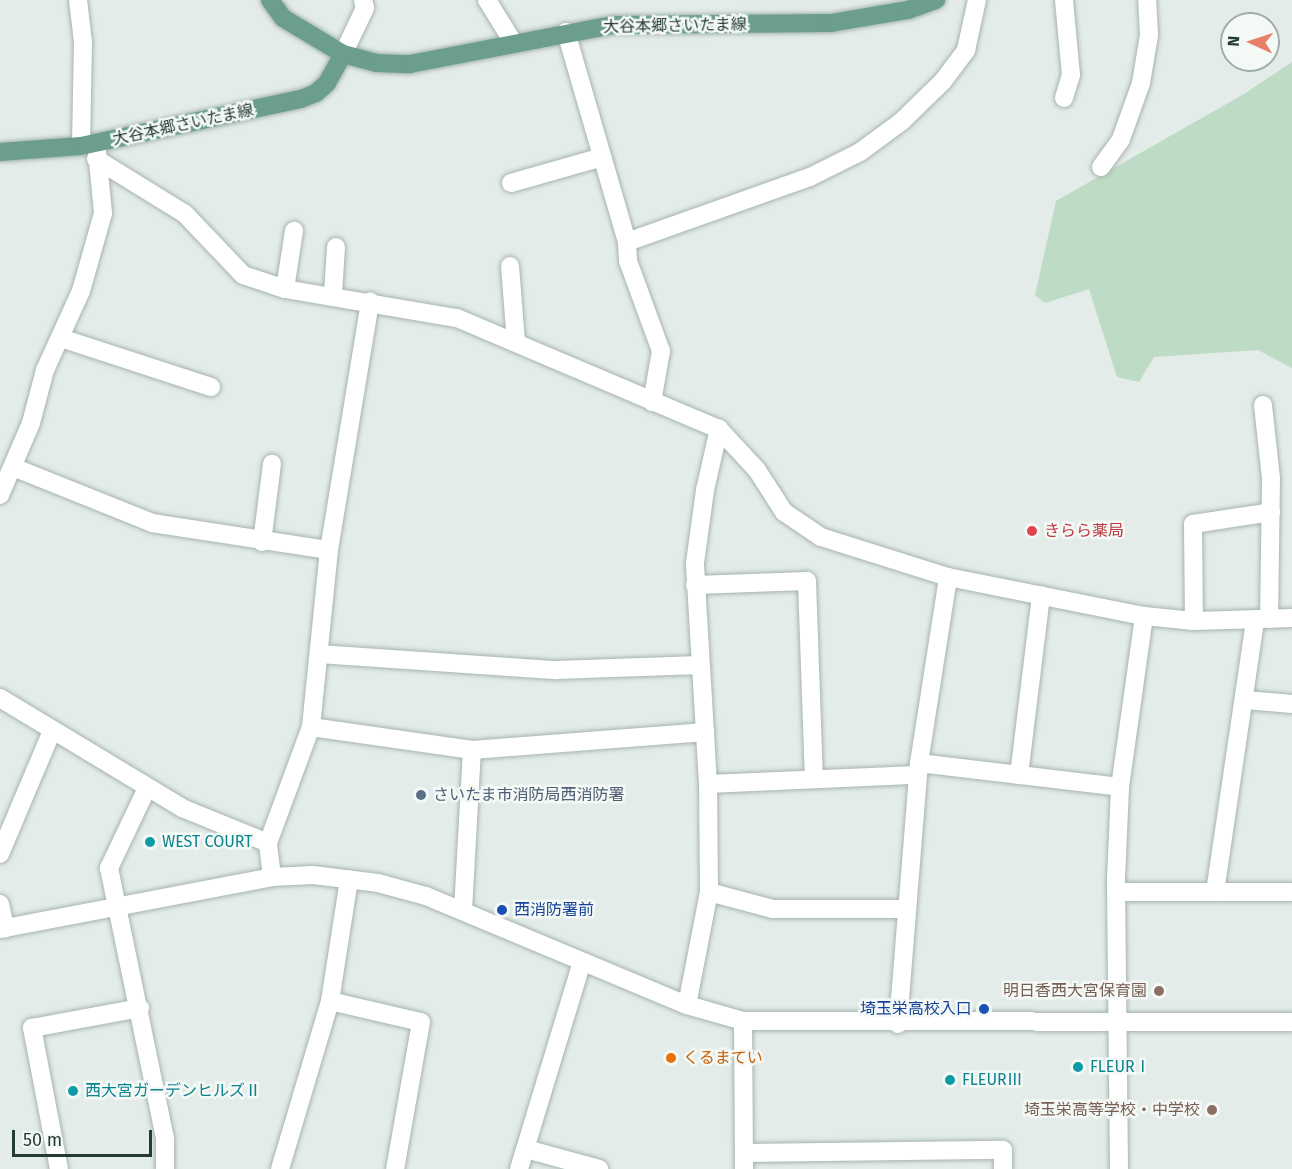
<!DOCTYPE html>
<html>
<head>
<meta charset="utf-8">
<style>
  body { margin:0 }
  #map { position:relative; width:1292px; height:1169px; overflow:hidden; background:#e3ece8; font-family:"Fira Sans","Noto Sans JP",sans-serif }
  div>[style] { position:absolute }
  .green>* { inset:0; background:#bedbc5 }
  .roads { filter:drop-shadow(0 0 2px #a6b4af) drop-shadow(0 0 2px #a6b4af) }
  .minor>* { height:18px; margin:-9px; padding:0 9px; transform-origin:9px; border-radius:9px; background:#fff }
  .major>* { height:18px; margin:-9px; padding:0 9px; transform-origin:9px; border-radius:9px; background:#6b9e8f }
  .dots>* { width:16px; height:16px; translate:-50% -50%; box-sizing:border-box; border:3px solid #f4f9f6; border-radius:50% }
  span { translate:-50% -50%; white-space:nowrap; text-align:center; line-height:1.15; -webkit-text-stroke:5px #f4f9f6; paint-order:stroke }
  .street-label { font-size:16px; color:#243c35 }
  .health-label { font-size:16px; color:#be3a42 }
  .left { translate:0 -50%; text-align:left }
  .service-label { font-size:16px; color:#4e5e75 }
  .culture-label { font-size:16px; color:#0d838f }
  .transit-label { font-size:16px; color:#164399 }
  .right { translate:-100% -50%; text-align:right }
  .education-label { font-size:16px; color:#785e54 }
  .food-label { font-size:16px; color:#c56008 }
  .north { position:absolute; left:1220px; top:12px; width:60px; height:60px; box-sizing:border-box; background:#f4f9f6; border:2px solid #a1ada9; border-radius:50%; rotate:273deg; font-size:16px; font-weight:700; line-height:24px; text-align:center; color:#243c35 }
  .north::after { content:''; display:block; margin:auto; width:21px; height:27px; background:#e87f66; clip-path:polygon(50% 0,100% 100%,50% 72%,0 100%) }
  .scale { position:absolute; left:12px; top:1130px; width:140px; height:27px; box-sizing:border-box; border:3px solid #243c35; border-top:0; padding-left:8px; font-size:18px; line-height:21px; white-space:nowrap; color:#243c35; -webkit-text-stroke:4px #f4f9f6; paint-order:stroke }
</style>
</head>
<body>
<div id="map">
  <div class="green">
    <i style="clip-path:polygon(1292px 62px,1292px 368px,1258px 350px,1154px 357px,1139px 382px,1117px 377px,1089px 289px,1045px 303px,1035px 295px,1056px 201px,1244px 94px)"></i>
  </div>
  <div class="roads">
    <div class="minor">
      <i style="left:78px;top:0;width:42px;rotate:83.2deg"></i>
      <i style="left:83px;top:42px;width:104px;rotate:91.1deg"></i>
      <i style="left:487px;top:0;width:49px;rotate:58.2deg"></i>
      <i style="left:1064px;top:0;width:75px;rotate:84.7deg"></i>
      <i style="left:1071px;top:75px;width:24px;rotate:107deg"></i>
      <i style="left:566px;top:32px;width:219px;rotate:73.8deg"></i>
      <i style="left:627px;top:242px;width:19px;rotate:87deg"></i>
      <i style="left:628px;top:261px;width:96px;rotate:69.9deg"></i>
      <i style="left:661px;top:351px;width:52px;rotate:100deg"></i>
      <i style="left:343px;top:54px;width:51px;rotate:-64.4deg"></i>
      <i style="left:365px;top:8px;width:8px;rotate:-104deg"></i>
      <i style="left:96px;top:159px;width:105px;rotate:31.7deg"></i>
      <i style="left:185px;top:214px;width:84px;rotate:46.4deg"></i>
      <i style="left:243px;top:275px;width:44px;rotate:18.4deg"></i>
      <i style="left:285px;top:289px;width:174px;rotate:9.6deg"></i>
      <i style="left:457px;top:318px;width:285px;rotate:23deg"></i>
      <i style="left:719px;top:429px;width:56px;rotate:47.2deg"></i>
      <i style="left:757px;top:470px;width:50px;rotate:57.3deg"></i>
      <i style="left:784px;top:512px;width:45px;rotate:34deg"></i>
      <i style="left:821px;top:537px;width:133px;rotate:17.5deg"></i>
      <i style="left:948px;top:577px;width:200px;rotate:11.3deg"></i>
      <i style="left:1144px;top:616px;width:50px;rotate:5.7deg"></i>
      <i style="left:1194px;top:621px;width:98px;rotate:-1.8deg"></i>
      <i style="left:1101px;top:167px;width:34px;rotate:-54deg"></i>
      <i style="left:1121px;top:139px;width:59px;rotate:-70.3deg"></i>
      <i style="left:1141px;top:83px;width:49px;rotate:-80.5deg"></i>
      <i style="left:1149px;top:35px;width:35px;rotate:-93deg"></i>
      <i style="left:511px;top:183px;width:95px;rotate:-15.9deg"></i>
      <i style="left:627px;top:242px;width:194px;rotate:-19.6deg"></i>
      <i style="left:810px;top:177px;width:56px;rotate:-26.6deg"></i>
      <i style="left:860px;top:152px;width:52px;rotate:-36.4deg"></i>
      <i style="left:902px;top:121px;width:57px;rotate:-44.3deg"></i>
      <i style="left:943px;top:81px;width:39px;rotate:-53deg"></i>
      <i style="left:966px;top:50px;width:51px;rotate:-77.6deg"></i>
      <i style="left:510px;top:266px;width:77px;rotate:85.5deg"></i>
      <i style="left:285px;top:289px;width:59px;rotate:-81.2deg"></i>
      <i style="left:333px;top:294px;width:47px;rotate:-86.3deg"></i>
      <i style="left:61px;top:338px;width:158px;rotate:18.1deg"></i>
      <i style="left:1263px;top:405px;width:74px;rotate:83.8deg"></i>
      <i style="left:1271px;top:479px;width:140px;rotate:90.8deg"></i>
      <i style="left:13px;top:467px;width:150px;rotate:21.9deg"></i>
      <i style="left:152px;top:523px;width:179px;rotate:8.7deg"></i>
      <i style="left:0;top:495px;width:78px;rotate:-66.7deg"></i>
      <i style="left:31px;top:423px;width:55px;rotate:-75.2deg"></i>
      <i style="left:45px;top:370px;width:87px;rotate:-65.5deg"></i>
      <i style="left:81px;top:291px;width:81px;rotate:-74.2deg"></i>
      <i style="left:103px;top:213px;width:62px;rotate:-95.5deg"></i>
      <i style="left:262px;top:542px;width:79px;rotate:-82.7deg"></i>
      <i style="left:695px;top:585px;width:112px;rotate:-2deg"></i>
      <i style="left:807px;top:581px;width:198px;rotate:88deg"></i>
      <i style="left:1194px;top:621px;width:97px;rotate:-90.6deg"></i>
      <i style="left:1193px;top:524px;width:79px;rotate:-8.7deg"></i>
      <i style="left:319px;top:654px;width:238px;rotate:3.9deg"></i>
      <i style="left:556px;top:670px;width:144px;rotate:-2deg"></i>
      <i style="left:0;top:698px;width:213px;rotate:31.1deg"></i>
      <i style="left:182px;top:808px;width:93px;rotate:22.1deg"></i>
      <i style="left:1246px;top:700px;width:46px;rotate:5deg"></i>
      <i style="left:311px;top:727px;width:163px;rotate:8.1deg"></i>
      <i style="left:472px;top:750px;width:234px;rotate:-4.4deg"></i>
      <i style="left:919px;top:763px;width:202px;rotate:6.8deg"></i>
      <i style="left:1019px;top:775px;width:181px;rotate:-83deg"></i>
      <i style="left:708px;top:784px;width:209px;rotate:-2.5deg"></i>
      <i style="left:147px;top:788px;width:89px;rotate:115.4deg"></i>
      <i style="left:109px;top:868px;width:276px;rotate:78.3deg"></i>
      <i style="left:165px;top:1138px;width:31px;rotate:90deg"></i>
      <i style="left:0;top:854px;width:134px;rotate:-67.1deg"></i>
      <i style="left:272px;top:877px;width:34px;rotate:-97deg"></i>
      <i style="left:268px;top:843px;width:124px;rotate:-69.7deg"></i>
      <i style="left:311px;top:727px;width:178px;rotate:-84.2deg"></i>
      <i style="left:329px;top:550px;width:252px;rotate:-80.6deg"></i>
      <i style="left:709px;top:892px;width:66px;rotate:14.9deg"></i>
      <i style="left:773px;top:909px;width:134px"></i>
      <i style="left:1116px;top:892px;width:176px"></i>
      <i style="left:1215px;top:892px;width:275px;rotate:-81.6deg"></i>
      <i style="left:0;top:904px;width:25px;rotate:78deg"></i>
      <i style="left:463px;top:910px;width:160px;rotate:-86.8deg"></i>
      <i style="left:0;top:929px;width:277px;rotate:-10.8deg"></i>
      <i style="left:272px;top:877px;width:41px;rotate:-2.8deg"></i>
      <i style="left:313px;top:875px;width:65px;rotate:7deg"></i>
      <i style="left:378px;top:883px;width:50px;rotate:15.2deg"></i>
      <i style="left:426px;top:896px;width:283px;rotate:22.7deg"></i>
      <i style="left:687px;top:1005px;width:58px;rotate:15.9deg"></i>
      <i style="left:743px;top:1021px;width:549px;rotate:0.1deg"></i>
      <i style="left:330px;top:1001px;width:93px;rotate:13deg"></i>
      <i style="left:421px;top:1022px;width:149px;rotate:100deg"></i>
      <i style="left:687px;top:1005px;width:115px;rotate:-79deg"></i>
      <i style="left:709px;top:892px;width:108px;rotate:-90.5deg"></i>
      <i style="left:708px;top:784px;width:221px;rotate:-93.4deg"></i>
      <i style="left:695px;top:563px;width:74px;rotate:-82.2deg"></i>
      <i style="left:705px;top:490px;width:63px;rotate:-77.1deg"></i>
      <i style="left:743px;top:1021px;width:148px;rotate:89.6deg"></i>
      <i style="left:898px;top:1024px;width:262px;rotate:-85.4deg"></i>
      <i style="left:919px;top:763px;width:188px;rotate:-81.1deg"></i>
      <i style="left:526px;top:1149px;width:76px;rotate:15.3deg"></i>
      <i style="left:744px;top:1153px;width:259px;rotate:-0.7deg"></i>
      <i style="left:1003px;top:1150px;width:19px;rotate:90deg"></i>
      <i style="left:59px;top:1169px;width:144px;rotate:-100.8deg"></i>
      <i style="left:32px;top:1028px;width:110px;rotate:-10.5deg"></i>
      <i style="left:280px;top:1169px;width:175px;rotate:-73.4deg"></i>
      <i style="left:330px;top:1001px;width:123px;rotate:-81.1deg"></i>
      <i style="left:519px;top:1169px;width:216px;rotate:-73.1deg"></i>
      <i style="left:1119px;top:1169px;width:290px;rotate:-90.6deg"></i>
      <i style="left:1116px;top:879px;width:92px;rotate:-87.5deg"></i>
      <i style="left:1120px;top:787px;width:173px;rotate:-82deg"></i>
    </div>
    <div class="major">
      <i style="left:270px;top:0;width:22px;rotate:54deg"></i>
      <i style="left:283px;top:18px;width:70px;rotate:31deg"></i>
      <i style="left:343px;top:54px;width:34px;rotate:15deg"></i>
      <i style="left:376px;top:63px;width:34px;rotate:2deg"></i>
      <i style="left:410px;top:64px;width:207px;rotate:-10.9deg"></i>
      <i style="left:613px;top:25px;width:218px;rotate:-0.5deg"></i>
      <i style="left:831px;top:23px;width:78px;rotate:-9.6deg"></i>
      <i style="left:908px;top:10px;width:30px;rotate:-20deg"></i>
      <i style="left:0;top:152px;width:81px;rotate:-4.2deg"></i>
      <i style="left:81px;top:146px;width:225px;rotate:-12.1deg"></i>
      <i style="left:301px;top:99px;width:16px;rotate:-22deg"></i>
      <i style="left:316px;top:93px;width:15px;rotate:-42deg"></i>
      <i style="left:327px;top:83px;width:33px;rotate:-61deg"></i>
    </div>
  </div>
  <div class="dots">
    <i style="left:1032px;top:531px;background:#e0444e"></i>
    <i style="left:421px;top:795px;background:#5c6f8a"></i>
    <i style="left:150px;top:842px;background:#0f9aa8"></i>
    <i style="left:502px;top:910px;background:#1a4fb4"></i>
    <i style="left:1159px;top:991px;background:#8d6e63"></i>
    <i style="left:984px;top:1009px;background:#1a4fb4"></i>
    <i style="left:671px;top:1058px;background:#e8710a"></i>
    <i style="left:1078px;top:1067px;background:#0f9aa8"></i>
    <i style="left:950px;top:1080px;background:#0f9aa8"></i>
    <i style="left:73px;top:1091px;background:#0f9aa8"></i>
    <i style="left:1212px;top:1110px;background:#8d6e63"></i>
  </div>
  <div class="street-label">
    <span style="left:675px;top:26px;rotate:-1deg">大谷本郷さいたま線</span>
    <span style="left:183px;top:125px;rotate:-12deg">大谷本郷さいたま線</span>
  </div>
  <div class="health-label">
    <span class="left" style="left:1044px;top:531px">きらら薬局</span>
  </div>
  <div class="service-label">
    <span class="left" style="left:433px;top:795px">さいたま市消防局西消防署</span>
  </div>
  <div class="culture-label">
    <span class="left" style="left:162px;top:842px">WEST COURT</span>
    <span class="left" style="left:1090px;top:1067px">FLEURⅠ</span>
    <span class="left" style="left:962px;top:1080px">FLEURⅢ</span>
    <span class="left" style="left:85px;top:1091px">西大宮ガーデンヒルズⅡ</span>
  </div>
  <div class="transit-label">
    <span class="left" style="left:514px;top:910px">西消防署前</span>
    <span class="right" style="left:972px;top:1009px">埼玉栄高校入口</span>
  </div>
  <div class="education-label">
    <span class="right" style="left:1147px;top:991px">明日香西大宮保育園</span>
    <span class="right" style="left:1200px;top:1110px">埼玉栄高等学校・中学校</span>
  </div>
  <div class="food-label">
    <span class="left" style="left:683px;top:1058px">くるまてい</span>
  </div>
  <div class="north">N</div>
  <div class="scale">50 m</div>
</div>
</body>
</html>
